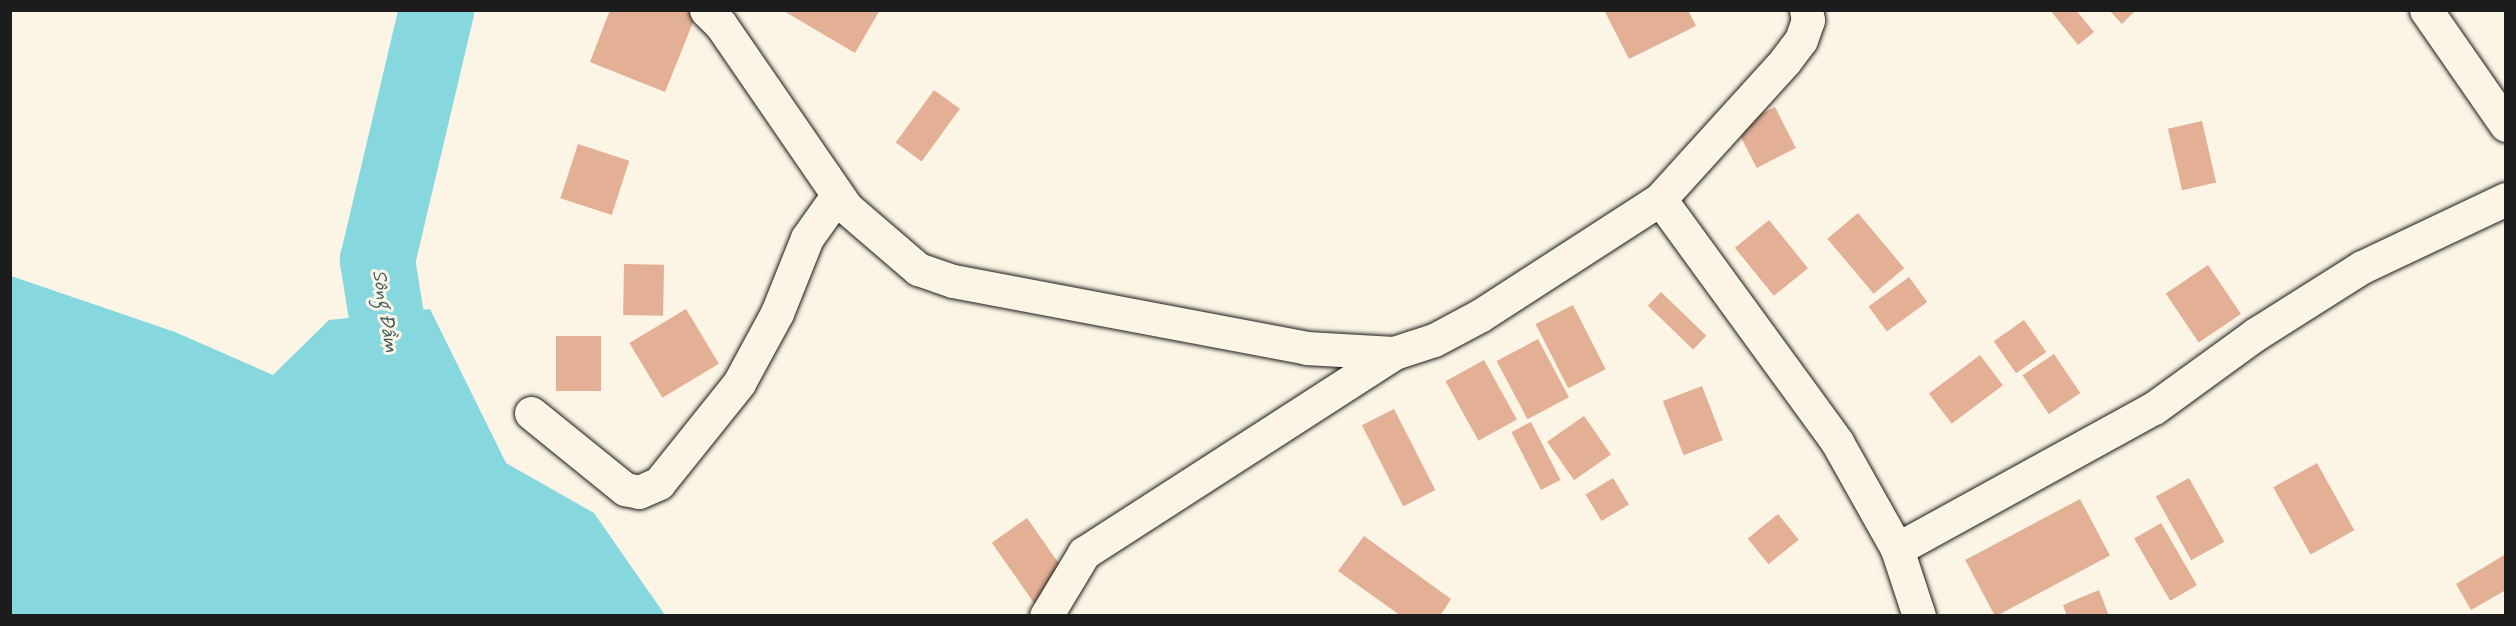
<!DOCTYPE html>
<html>
<head>
<meta charset="utf-8">
<style>
  body { margin:0 }
  #map { position:relative; width:2516px; height:626px; overflow:hidden; background:#fcf5e5; font-family:Mynerve,sans-serif }
  div>[style] { position:absolute }
  .water>* { inset:0; background:#86d7de }
  .river>* { height:75px; margin:-37.5px; padding:0 37.5px; transform-origin:37.5px; border-radius:37.5px; background:#86d7de }
  .building>* { inset:0; background:#e3b096; transform-origin:0 0 }
  .roads { filter:drop-shadow(0 0 2px #1c1c1c) drop-shadow(0 0 2px #1c1c1c) }
  .minor>* { height:33px; margin:-16.5px; padding:0 16.5px; transform-origin:16.5px; border-radius:16.5px; background:#fcf5e5 }
  span { translate:-50% -50%; white-space:nowrap; text-align:center; line-height:1.15; -webkit-text-stroke:6px #fcf5e5; paint-order:stroke }
  .water-label { font-size:20px; color:#415d60; font-style:italic }
  .frame { position:absolute; inset:0; border:12px solid #1c1c1c; pointer-events:none }
</style>
</head>
<body>
<div id="map">
  <div class="water">
    <i style="clip-path:polygon(11px 276px,175px 332px,273px 375px,329px 320px,430px 309px,506px 463px,594px 513px,665px 615px,11px 615px)"></i>
  </div>
  <div class="river">
    <i style="left:434px;top:616px;width:361px;rotate:-99.1deg"></i>
    <i style="left:377px;top:260px;width:257px;rotate:-76.7deg"></i>
  </div>
  <div class="building">
    <i style="clip-path:polygon(610px 10px,698px 10px,665px 92px,590px 62px)"></i>
    <i style="clip-path:polygon(782px 10px,880px 10px,855px 53px)"></i>
    <i style="clip-path:polygon(1604px 10px,1688px 10px,1696px 26px,1629px 59px)"></i>
    <i style="clip-path:polygon(2050px 10px,2076px 10px,2094px 32px,2078px 45px)"></i>
    <i style="clip-path:polygon(2109px 10px,2136px 10px,2122px 24px)"></i>
    <i style="left:934px;top:90px;width:32px;height:65px;rotate:36deg"></i>
    <i style="left:1775px;top:107px;width:46px;height:44px;rotate:63deg"></i>
    <i style="left:2202px;top:121px;width:63px;height:35px;rotate:77deg"></i>
    <i style="left:578px;top:144px;width:54px;height:57px;rotate:18deg"></i>
    <i style="left:1858px;top:213px;width:72px;height:40px;rotate:50deg"></i>
    <i style="left:1769px;top:220px;width:62px;height:44px;rotate:51deg"></i>
    <i style="left:624px;top:264px;width:40px;height:51px;rotate:1deg"></i>
    <i style="left:2208px;top:265px;width:59px;height:51px;rotate:56deg"></i>
    <i style="left:1909px;top:277px;width:31px;height:50px;rotate:54deg"></i>
    <i style="left:1661px;top:292px;width:63px;height:19px;rotate:44deg"></i>
    <i style="left:1573px;top:305px;width:72px;height:42px;rotate:63deg"></i>
    <i style="left:686px;top:309px;width:64px;height:66px;rotate:59deg"></i>
    <i style="left:2024px;top:320px;width:39px;height:37px;rotate:55deg"></i>
    <i style="left:556px;top:336px;width:45px;height:55px"></i>
    <i style="left:1538px;top:339px;width:66px;height:47px;rotate:62deg"></i>
    <i style="left:2054px;top:354px;width:47px;height:38px;rotate:56deg"></i>
    <i style="left:1980px;top:355px;width:38px;height:64px;rotate:53deg"></i>
    <i style="left:1484px;top:360px;width:68px;height:44px;rotate:61deg"></i>
    <i style="left:1702px;top:386px;width:58px;height:42px;rotate:69deg"></i>
    <i style="left:1394px;top:409px;width:91px;height:36px;rotate:63deg"></i>
    <i style="left:1584px;top:416px;width:47px;height:45px;rotate:55deg"></i>
    <i style="left:1531px;top:422px;width:65px;height:22px;rotate:63deg"></i>
    <i style="left:2317px;top:463px;width:77px;height:50px;rotate:61deg"></i>
    <i style="left:1613px;top:478px;width:31px;height:32px;rotate:59deg"></i>
    <i style="left:2189px;top:478px;width:73px;height:38px;rotate:61deg"></i>
    <i style="left:2080px;top:499px;width:64px;height:130px;rotate:62deg"></i>
    <i style="left:1778px;top:514px;width:33px;height:39px;rotate:51deg"></i>
    <i style="left:1027px;top:518px;width:88px;height:43px;rotate:55deg"></i>
    <i style="left:2161px;top:523px;width:72px;height:31px;rotate:60deg"></i>
    <i style="clip-path:polygon(1364px 536px,1451px 599px,1440px 616px,1401px 616px,1338px 571px)"></i>
    <i style="clip-path:polygon(2506px 554px,2506px 590px,2471px 610px,2456px 584px)"></i>
    <i style="clip-path:polygon(2099px 590px,2109px 616px,2067px 616px,2063px 605px)"></i>
  </div>
  <div class="roads">
    <div class="minor">
      <i style="left:706px;top:10px;width:21px;rotate:45deg"></i>
      <i style="left:721px;top:25px;width:222px;rotate:55.5deg"></i>
      <i style="left:847px;top:208px;width:94px;rotate:40.7deg"></i>
      <i style="left:918px;top:269px;width:37px;rotate:19deg"></i>
      <i style="left:953px;top:281px;width:359px;rotate:10.7deg"></i>
      <i style="left:1306px;top:348px;width:88px;rotate:3.3deg"></i>
      <i style="left:1394px;top:353px;width:42px;rotate:-18deg"></i>
      <i style="left:1434px;top:340px;width:53px;rotate:-28deg"></i>
      <i style="left:1481px;top:315px;width:213px;rotate:-32.9deg"></i>
      <i style="left:1660px;top:199px;width:186px;rotate:-47.8deg"></i>
      <i style="left:1785px;top:61px;width:26px;rotate:-53deg"></i>
      <i style="left:1801px;top:40px;width:21px;rotate:-71deg"></i>
      <i style="left:1808px;top:20px;width:10px;rotate:-101deg"></i>
      <i style="left:2426px;top:10px;width:140px;rotate:55.2deg"></i>
      <i style="left:1660px;top:199px;width:301px;rotate:53.9deg"></i>
      <i style="left:1837px;top:442px;width:123px;rotate:60.7deg"></i>
      <i style="left:1897px;top:549px;width:71px;rotate:71.8deg"></i>
      <i style="left:531px;top:413px;width:121px;rotate:39deg"></i>
      <i style="left:625px;top:489px;width:14px;rotate:12deg"></i>
      <i style="left:639px;top:492px;width:22px;rotate:-24deg"></i>
      <i style="left:659px;top:483px;width:128px;rotate:-51.3deg"></i>
      <i style="left:739px;top:383px;width:80px;rotate:-61.5deg"></i>
      <i style="left:777px;top:313px;width:81px;rotate:-68.2deg"></i>
      <i style="left:807px;top:238px;width:52px;rotate:-54.5deg"></i>
      <i style="left:1897px;top:549px;width:293px;rotate:-28.8deg"></i>
      <i style="left:2154px;top:408px;width:126px;rotate:-36deg"></i>
      <i style="left:2256px;top:334px;width:125px;rotate:-32.3deg"></i>
      <i style="left:2362px;top:267px;width:159px;rotate:-25.3deg"></i>
      <i style="left:1046px;top:616px;width:74px;rotate:-58.9deg"></i>
      <i style="left:1084px;top:553px;width:369px;rotate:-32.8deg"></i>
    </div>
  </div>
  <div class="water-label">
    <span style="left:385px;top:311px;rotate:81deg">Sông Đầm</span>
  </div>
  <div class="frame"></div>
</div>
</body>
</html>
